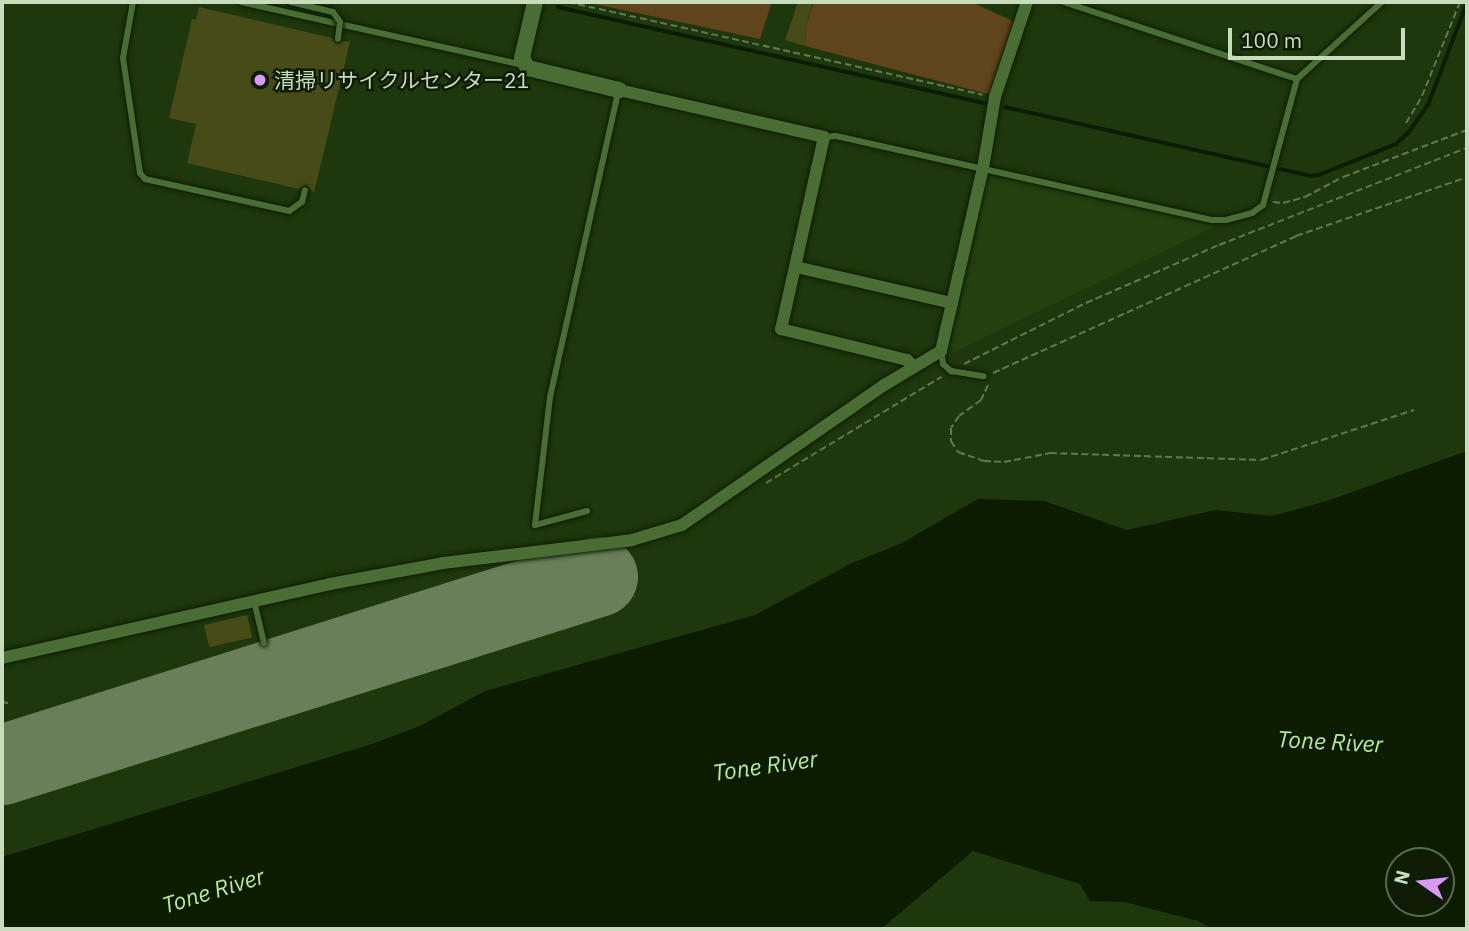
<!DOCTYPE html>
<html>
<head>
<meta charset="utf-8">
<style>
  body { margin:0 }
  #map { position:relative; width:1469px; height:931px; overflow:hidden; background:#1f370c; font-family:"IBM Plex Sans","Noto Sans JP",sans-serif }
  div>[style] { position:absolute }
  .built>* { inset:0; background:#24400f }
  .green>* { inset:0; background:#60441b }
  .water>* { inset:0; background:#0b1c01 }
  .stream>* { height:3.5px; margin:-1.75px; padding:0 1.75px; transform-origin:1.75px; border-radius:1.75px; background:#0b1c01 }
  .runway>* { height:80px; margin:-40px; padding:0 40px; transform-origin:40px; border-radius:40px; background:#697f59 }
  .building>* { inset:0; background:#474b17; transform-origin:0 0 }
  .path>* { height:2px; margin-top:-1px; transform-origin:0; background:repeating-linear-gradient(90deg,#607650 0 7px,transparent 0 10.5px) }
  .roads { filter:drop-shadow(0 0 2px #0c1d01) drop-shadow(0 0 2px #0c1d01) }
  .service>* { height:6px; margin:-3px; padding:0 3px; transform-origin:3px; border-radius:3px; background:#4a6d34 }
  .minor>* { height:12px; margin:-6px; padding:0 6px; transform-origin:6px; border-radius:6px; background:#4a6d34 }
  .tertiary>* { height:16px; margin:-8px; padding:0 8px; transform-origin:8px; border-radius:8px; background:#4a6d34 }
  .bridges { filter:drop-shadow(0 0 2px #0c1d01) drop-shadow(0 0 2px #0c1d01) }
  .service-bridge>* { height:6px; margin:-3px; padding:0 3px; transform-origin:3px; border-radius:3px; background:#4a6d34 }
  .dots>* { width:19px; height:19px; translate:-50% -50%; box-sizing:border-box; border:4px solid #0e1c05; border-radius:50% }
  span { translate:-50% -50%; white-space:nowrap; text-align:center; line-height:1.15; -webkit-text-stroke:5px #0e1c05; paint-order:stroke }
  .poi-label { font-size:21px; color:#c8dcbd }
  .left { translate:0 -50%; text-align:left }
  .water-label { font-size:23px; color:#b6ea96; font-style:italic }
  .frame { position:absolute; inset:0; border:4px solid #c8dcbd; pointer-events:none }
  .north { position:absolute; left:1385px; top:847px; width:70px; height:70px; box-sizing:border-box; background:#0e1c05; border:2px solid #58694f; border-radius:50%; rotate:284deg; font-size:19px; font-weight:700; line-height:28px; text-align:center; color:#c8dcbd }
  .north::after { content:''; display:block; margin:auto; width:24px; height:32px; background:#d99af7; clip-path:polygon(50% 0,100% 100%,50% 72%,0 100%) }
  .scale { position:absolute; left:1228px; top:28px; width:177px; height:32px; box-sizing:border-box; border:4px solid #c8dcbd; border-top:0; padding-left:9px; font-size:21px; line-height:24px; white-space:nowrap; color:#c8dcbd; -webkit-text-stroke:5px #0e1c05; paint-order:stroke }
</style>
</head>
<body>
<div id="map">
  <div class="built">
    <i style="clip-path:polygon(991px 175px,1216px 226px,948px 355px,987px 177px)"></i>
  </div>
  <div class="green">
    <i style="clip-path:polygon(585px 2px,772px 2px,760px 39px)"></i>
    <i style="clip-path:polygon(814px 2px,971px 2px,1015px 22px,994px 91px,988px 94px,805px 46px,806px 26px)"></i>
  </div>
  <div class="water">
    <i style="clip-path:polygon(evenodd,1467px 451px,1467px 929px,1212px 929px,1198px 921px,1125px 902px,1090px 901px,1080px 884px,973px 851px,881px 929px,2px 929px,2px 857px,372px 744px,420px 726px,485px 691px,755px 615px,850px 564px,902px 543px,978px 499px,1044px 501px,1127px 530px,1215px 510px,1272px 516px,1327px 501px,1467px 451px,1399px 861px,1441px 861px,1441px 903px,1399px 903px,1399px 861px)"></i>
  </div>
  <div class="stream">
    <i style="left:558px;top:7px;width:443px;rotate:12.7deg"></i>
    <i style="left:1005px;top:107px;width:313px;rotate:12.7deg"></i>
    <i style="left:1310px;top:176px;width:9px;rotate:-6deg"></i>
    <i style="left:1319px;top:175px;width:83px;rotate:-21.9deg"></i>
    <i style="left:1396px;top:144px;width:18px;rotate:-43deg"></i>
    <i style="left:1409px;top:132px;width:33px;rotate:-55deg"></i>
    <i style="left:1428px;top:105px;width:109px;rotate:-69.1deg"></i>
  </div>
  <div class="runway">
    <i style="left:2px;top:765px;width:625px;rotate:-17.51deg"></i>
  </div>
  <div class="building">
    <i style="clip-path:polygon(798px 2px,813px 2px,806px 26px,805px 46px,785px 40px)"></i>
    <i style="clip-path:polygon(199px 7px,332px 38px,337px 44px,343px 41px,350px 42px,314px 193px,306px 184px,299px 189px,187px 163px,196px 124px,169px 118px,192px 19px,196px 20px)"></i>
    <i style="left:247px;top:615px;width:23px;height:44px;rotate:77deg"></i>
  </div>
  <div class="path">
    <i style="left:568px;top:2px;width:425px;rotate:12.6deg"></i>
    <i style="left:1406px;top:123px;width:31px;rotate:-59deg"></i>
    <i style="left:1422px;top:96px;width:101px;rotate:-68deg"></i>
    <i style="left:1273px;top:202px;width:10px;rotate:6deg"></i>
    <i style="left:1283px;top:203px;width:23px;rotate:-15deg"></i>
    <i style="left:1305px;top:197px;width:43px;rotate:-27.8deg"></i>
    <i style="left:1343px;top:177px;width:133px;rotate:-20.8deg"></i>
    <i style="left:964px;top:364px;width:136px;rotate:-26.6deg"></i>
    <i style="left:1086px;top:303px;width:145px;rotate:-23.6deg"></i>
    <i style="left:1219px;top:245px;width:266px;rotate:-21.4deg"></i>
    <i style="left:993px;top:373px;width:333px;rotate:-24.3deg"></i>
    <i style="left:1296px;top:236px;width:181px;rotate:-19deg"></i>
    <i style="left:988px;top:385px;width:17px;rotate:115deg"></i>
    <i style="left:981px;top:400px;width:27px;rotate:144deg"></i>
    <i style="left:959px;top:416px;width:14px;rotate:124deg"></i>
    <i style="left:951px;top:428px;width:13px;rotate:90deg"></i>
    <i style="left:951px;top:441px;width:13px;rotate:58deg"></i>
    <i style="left:958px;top:452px;width:28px;rotate:19deg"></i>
    <i style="left:984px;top:461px;width:20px;rotate:3deg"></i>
    <i style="left:1004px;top:462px;width:47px;rotate:-11.1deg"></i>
    <i style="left:1050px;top:453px;width:211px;rotate:1.9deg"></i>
    <i style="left:1261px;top:460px;width:161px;rotate:-18.1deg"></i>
    <i style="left:766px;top:483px;width:205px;rotate:-31.2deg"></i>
    <i style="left:2px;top:702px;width:6px;rotate:9deg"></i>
  </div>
  <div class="roads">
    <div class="service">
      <i style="left:133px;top:2px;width:57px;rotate:100.1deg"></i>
      <i style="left:123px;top:58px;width:116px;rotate:81.6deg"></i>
      <i style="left:140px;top:173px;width:8px;rotate:50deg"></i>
      <i style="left:145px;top:179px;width:148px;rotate:12.5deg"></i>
      <i style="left:289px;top:211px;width:16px;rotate:-35deg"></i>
      <i style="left:302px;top:202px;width:12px;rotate:-76deg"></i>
      <i style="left:241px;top:2px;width:289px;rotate:12.6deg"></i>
      <i style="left:1064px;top:2px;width:245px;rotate:18.3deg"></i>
      <i style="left:824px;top:137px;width:12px;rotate:-5deg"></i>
      <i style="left:836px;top:136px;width:386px;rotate:12.6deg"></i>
      <i style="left:1213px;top:220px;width:13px"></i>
      <i style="left:1226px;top:220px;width:27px;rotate:-15deg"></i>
      <i style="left:1252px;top:213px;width:14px;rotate:-36deg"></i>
      <i style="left:1263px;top:205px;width:131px;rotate:-74.9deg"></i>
      <i style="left:1297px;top:79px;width:115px;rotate:-42.2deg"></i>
      <i style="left:941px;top:351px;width:13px;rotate:81deg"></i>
      <i style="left:943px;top:364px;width:11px;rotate:41deg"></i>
      <i style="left:951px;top:371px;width:33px;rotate:9deg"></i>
      <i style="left:587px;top:511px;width:54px;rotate:164.9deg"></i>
      <i style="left:535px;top:525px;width:129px;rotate:-83.3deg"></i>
      <i style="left:550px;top:397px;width:312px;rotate:-77.4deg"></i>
      <i style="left:254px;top:601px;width:43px;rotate:76.6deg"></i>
    </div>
    <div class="minor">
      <i style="left:619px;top:90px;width:210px;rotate:12.9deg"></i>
      <i style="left:824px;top:137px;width:197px;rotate:102.6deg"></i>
      <i style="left:781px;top:329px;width:130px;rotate:13.8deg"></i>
      <i style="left:907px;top:360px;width:9px;rotate:41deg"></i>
      <i style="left:796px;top:267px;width:160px;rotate:13deg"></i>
      <i style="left:2px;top:658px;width:336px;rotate:-12.7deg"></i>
      <i style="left:330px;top:584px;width:115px;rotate:-10.5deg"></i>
      <i style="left:443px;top:563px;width:190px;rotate:-6.9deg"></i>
      <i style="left:632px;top:540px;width:52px;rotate:-16.7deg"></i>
      <i style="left:682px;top:525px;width:248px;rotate:-34.7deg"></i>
      <i style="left:886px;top:384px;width:64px;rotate:-31deg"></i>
      <i style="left:941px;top:351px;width:188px;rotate:-77.1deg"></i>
      <i style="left:983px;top:168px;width:72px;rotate:-80.4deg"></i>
      <i style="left:995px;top:97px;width:100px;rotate:-71.4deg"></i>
    </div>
    <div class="tertiary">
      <i style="left:535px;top:2px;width:57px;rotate:103.1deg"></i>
      <i style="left:522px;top:58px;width:12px;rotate:59deg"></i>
      <i style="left:528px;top:68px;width:94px;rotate:13.6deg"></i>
    </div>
  </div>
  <div class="bridges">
    <div class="service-bridge">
      <i style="left:291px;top:2px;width:43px;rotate:13.4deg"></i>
      <i style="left:333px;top:12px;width:12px;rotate:55deg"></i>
      <i style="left:340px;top:22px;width:17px;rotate:97deg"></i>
    </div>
  </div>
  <div class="dots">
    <i style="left:260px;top:80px;background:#d99af7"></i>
  </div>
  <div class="poi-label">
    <span class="left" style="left:274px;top:80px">清掃リサイクルセンター21</span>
  </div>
  <div class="water-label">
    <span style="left:1330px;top:741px;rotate:3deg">Tone River</span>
    <span style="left:765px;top:765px;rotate:-8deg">Tone River</span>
    <span style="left:213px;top:890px;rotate:-17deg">Tone River</span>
  </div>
  <div class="frame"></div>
  <div class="north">N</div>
  <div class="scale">100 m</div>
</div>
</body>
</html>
